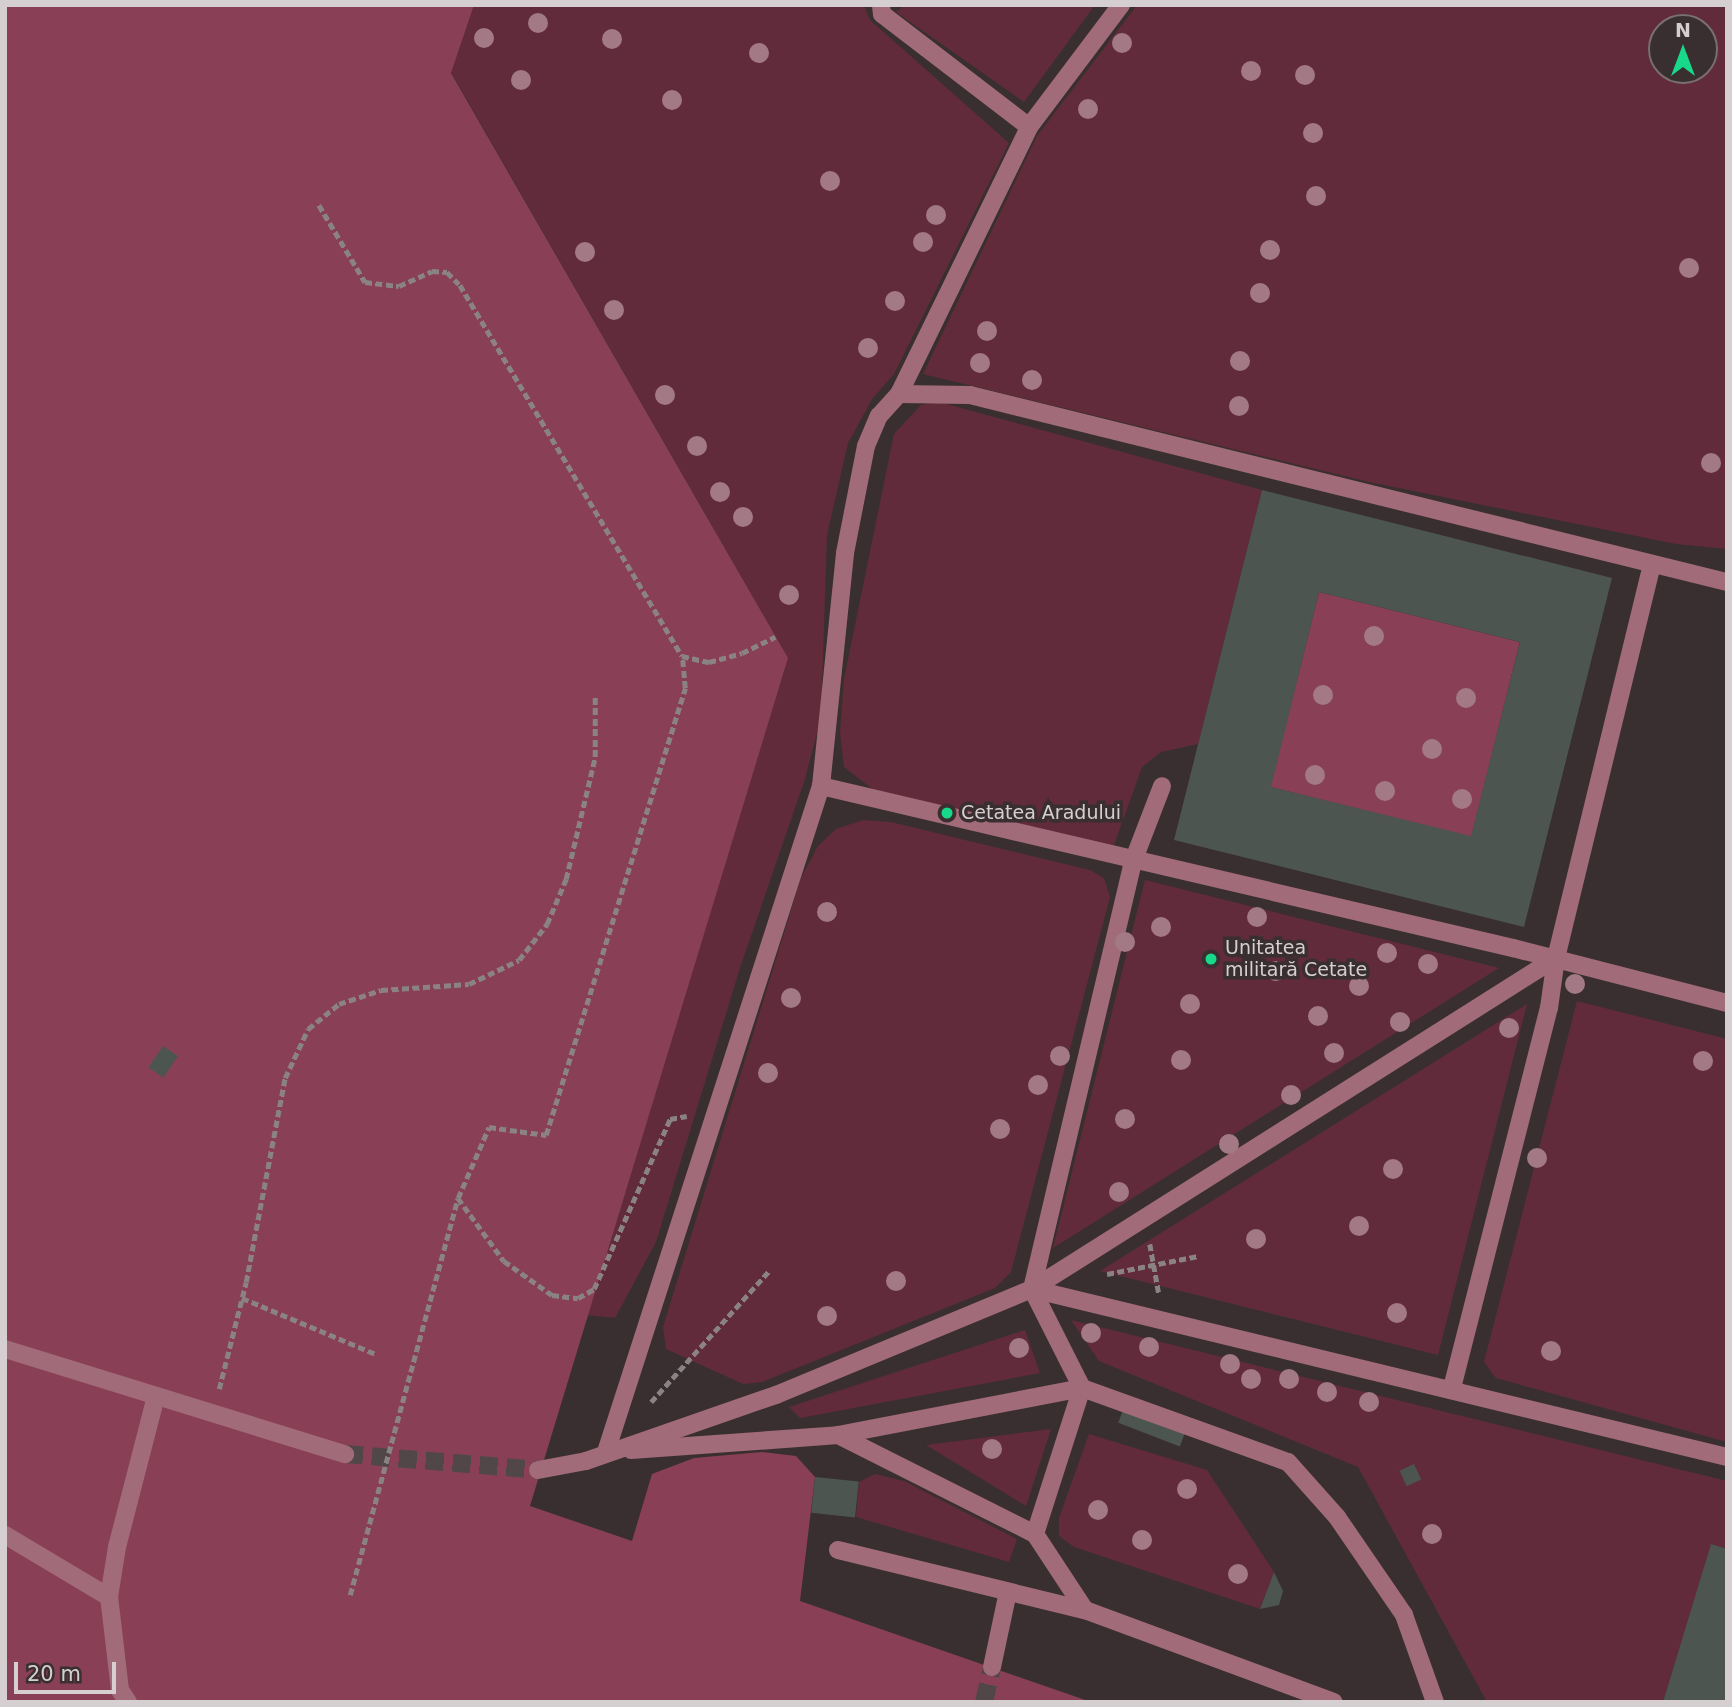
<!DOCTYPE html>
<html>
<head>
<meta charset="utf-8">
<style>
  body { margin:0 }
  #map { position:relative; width:1732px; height:1707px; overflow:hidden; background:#392f31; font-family:"DejaVu Sans",sans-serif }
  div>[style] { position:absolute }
  .green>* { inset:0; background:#612b3c }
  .forest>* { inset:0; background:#894056; transform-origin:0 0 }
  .building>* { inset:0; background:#4c554f; transform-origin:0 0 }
  .minor-tunnel>* { height:18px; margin-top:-9px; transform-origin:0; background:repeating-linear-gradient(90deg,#514749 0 18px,transparent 0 27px) }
  .path>* { height:4.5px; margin-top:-2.25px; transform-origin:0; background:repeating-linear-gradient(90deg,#8a8284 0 7px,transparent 0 10.5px) }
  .minor>* { height:18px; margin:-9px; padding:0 9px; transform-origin:9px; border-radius:9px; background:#a26b7a }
  .trees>* { width:20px; height:20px; margin:-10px; border-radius:50%; background:#a27984 }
  .dots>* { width:19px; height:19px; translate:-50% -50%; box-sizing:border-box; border:4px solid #392f31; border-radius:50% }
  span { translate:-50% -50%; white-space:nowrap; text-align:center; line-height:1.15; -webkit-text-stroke:7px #392f31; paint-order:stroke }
  .poi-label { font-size:19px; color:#d6cfd1 }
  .left { translate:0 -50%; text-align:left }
  .frame { position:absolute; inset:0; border:7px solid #d6cfd1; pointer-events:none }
  .north { position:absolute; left:1648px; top:14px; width:70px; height:70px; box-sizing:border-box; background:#392f31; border:2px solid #786f71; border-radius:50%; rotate:0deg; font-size:19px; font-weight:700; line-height:28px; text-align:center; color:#d6cfd1 }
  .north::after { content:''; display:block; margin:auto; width:24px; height:32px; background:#18d989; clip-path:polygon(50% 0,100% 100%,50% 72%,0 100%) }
  .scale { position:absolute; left:14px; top:1662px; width:102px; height:32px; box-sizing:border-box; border:4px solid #d6cfd1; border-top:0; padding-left:9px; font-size:21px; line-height:24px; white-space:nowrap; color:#d6cfd1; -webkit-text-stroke:5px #392f31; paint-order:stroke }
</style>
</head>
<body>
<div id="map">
  <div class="green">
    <i style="clip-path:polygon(474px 5px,864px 5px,870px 20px,1009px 143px,894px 374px,872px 399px,848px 443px,827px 535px,821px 718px,805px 779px,740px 968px,656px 1242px,615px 1318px,586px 1315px,788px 658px,451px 72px)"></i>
    <i style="clip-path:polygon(905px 5px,1095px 5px,1024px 102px,896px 12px)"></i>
    <i style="clip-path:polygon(evenodd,1137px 5px,1727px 5px,1727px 549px,1676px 544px,1369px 482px,923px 374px,1037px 136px,1137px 5px,1662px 28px,1704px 28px,1704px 70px,1662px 70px,1662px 28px)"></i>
    <i style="clip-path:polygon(939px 402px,1262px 490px,1198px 744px,1161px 752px,1142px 767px,1113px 848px,875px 791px,844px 767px,840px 732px,844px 679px,894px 434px,921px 405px)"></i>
    <i style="clip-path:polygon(863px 820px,891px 822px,1090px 870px,1104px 878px,1110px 897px,1011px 1272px,995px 1288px,762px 1382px,743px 1384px,666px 1349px,663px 1327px,801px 878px,818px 846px,836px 829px)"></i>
    <i style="clip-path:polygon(1145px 880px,1499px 968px,1053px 1248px)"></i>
    <i style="clip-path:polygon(1577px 1001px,1727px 1039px,1727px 1442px,1496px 1378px,1484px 1362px)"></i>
    <i style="clip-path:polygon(1527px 1004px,1438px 1355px,1100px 1271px)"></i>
    <i style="clip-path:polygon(1071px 1320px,1727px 1481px,1727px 1549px,1711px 1545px,1663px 1702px,1487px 1702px,1358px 1467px,1099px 1361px)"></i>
    <i style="clip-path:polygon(1025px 1330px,1040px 1373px,800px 1418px,789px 1407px)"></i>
    <i style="clip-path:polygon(1051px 1429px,1026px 1506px,926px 1445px)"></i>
    <i style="clip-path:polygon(1089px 1434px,1207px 1470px,1274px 1572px,1260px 1609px,1074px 1547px,1059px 1536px,1059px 1518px)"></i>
    <i style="clip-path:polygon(875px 1474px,904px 1481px,1017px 1539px,1009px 1562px,856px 1517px,859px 1482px)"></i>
  </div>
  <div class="forest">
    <i style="clip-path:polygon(5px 5px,474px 5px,451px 73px,788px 658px,530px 1506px,632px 1541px,652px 1474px,694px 1458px,762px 1452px,796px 1456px,815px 1477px,800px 1601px,1091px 1702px,5px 1702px)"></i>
    <i style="left:1319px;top:592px;width:207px;height:201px;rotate:14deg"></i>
  </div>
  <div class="building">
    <i style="clip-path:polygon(evenodd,1262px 490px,1612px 578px,1524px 927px,1174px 840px,1262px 490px,1319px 592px,1520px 642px,1471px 836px,1271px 787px,1319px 592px)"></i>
    <i style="left:163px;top:1046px;width:18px;height:26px;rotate:34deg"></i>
    <i style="left:1125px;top:1405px;width:66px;height:19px;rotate:21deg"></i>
    <i style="left:1414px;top:1464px;width:17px;height:16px;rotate:65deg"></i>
    <i style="left:815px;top:1477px;width:44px;height:36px;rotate:6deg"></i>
    <i style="clip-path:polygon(1711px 1544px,1727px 1549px,1727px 1702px,1663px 1702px)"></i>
    <i style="clip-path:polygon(1274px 1572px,1283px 1591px,1279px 1605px,1260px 1609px)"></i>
  </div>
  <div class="minor-tunnel">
    <i style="left:345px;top:1454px;width:194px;rotate:4.7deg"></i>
    <i style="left:984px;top:1702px;width:36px;rotate:-77deg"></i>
  </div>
  <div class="path">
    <i style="left:319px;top:205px;width:90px;rotate:59.1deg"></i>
    <i style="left:365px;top:282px;width:34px;rotate:7deg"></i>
    <i style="left:399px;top:286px;width:36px;rotate:-24deg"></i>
    <i style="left:432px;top:271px;width:15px;rotate:4deg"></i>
    <i style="left:447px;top:272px;width:18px;rotate:45deg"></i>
    <i style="left:460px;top:285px;width:432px;rotate:59.1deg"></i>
    <i style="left:682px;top:656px;width:28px;rotate:13deg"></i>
    <i style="left:709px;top:662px;width:34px;rotate:-15deg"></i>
    <i style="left:742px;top:653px;width:37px;rotate:-26deg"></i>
    <i style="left:458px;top:1198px;width:78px;rotate:53.9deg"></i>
    <i style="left:504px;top:1261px;width:59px;rotate:35.3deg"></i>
    <i style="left:552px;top:1295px;width:26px;rotate:7deg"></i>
    <i style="left:578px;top:1298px;width:18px;rotate:-29deg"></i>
    <i style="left:594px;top:1289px;width:186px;rotate:-65.9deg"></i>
    <i style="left:670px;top:1119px;width:17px;rotate:-10deg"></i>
    <i style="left:1150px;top:1244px;width:51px;rotate:79.8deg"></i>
    <i style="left:1107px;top:1274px;width:93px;rotate:-11.2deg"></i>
    <i style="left:242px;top:1298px;width:145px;rotate:22.7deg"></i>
    <i style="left:219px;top:1389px;width:110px;rotate:-75.8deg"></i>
    <i style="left:246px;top:1282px;width:208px;rotate:-79.2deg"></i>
    <i style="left:285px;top:1078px;width:54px;rotate:-64.9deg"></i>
    <i style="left:308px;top:1029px;width:40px;rotate:-39deg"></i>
    <i style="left:339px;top:1004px;width:44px;rotate:-18.4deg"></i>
    <i style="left:381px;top:990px;width:88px;rotate:-3.9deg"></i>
    <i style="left:469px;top:984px;width:55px;rotate:-25.6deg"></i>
    <i style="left:519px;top:960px;width:46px;rotate:-52.1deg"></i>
    <i style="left:547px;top:924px;width:49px;rotate:-67.1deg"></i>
    <i style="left:566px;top:879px;width:125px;rotate:-76.6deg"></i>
    <i style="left:595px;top:757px;width:61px;rotate:-90deg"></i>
    <i style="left:651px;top:1402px;width:178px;rotate:-48deg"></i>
    <i style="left:350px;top:1595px;width:411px;rotate:-74.8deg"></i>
    <i style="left:458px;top:1198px;width:77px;rotate:-66.4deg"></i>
    <i style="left:489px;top:1127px;width:58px;rotate:8deg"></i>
    <i style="left:546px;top:1135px;width:468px;rotate:-72.7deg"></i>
    <i style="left:685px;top:688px;width:32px;rotate:-95deg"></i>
  </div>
  <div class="minor">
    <i style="left:881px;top:5px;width:9px;rotate:84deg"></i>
    <i style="left:882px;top:14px;width:185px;rotate:37.5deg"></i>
    <i style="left:899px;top:394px;width:71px;rotate:0.8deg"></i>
    <i style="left:970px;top:395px;width:780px;rotate:13.88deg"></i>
    <i style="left:821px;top:786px;width:711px;rotate:13.18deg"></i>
    <i style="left:1513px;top:948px;width:221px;rotate:14.4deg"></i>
    <i style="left:1032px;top:1289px;width:715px;rotate:13.59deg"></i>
    <i style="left:5px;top:1349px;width:356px;rotate:17.2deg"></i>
    <i style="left:1452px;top:1388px;width:392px;rotate:-75.7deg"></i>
    <i style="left:1549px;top:1008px;width:50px;rotate:-82deg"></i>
    <i style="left:1556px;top:958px;width:405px;rotate:-76.3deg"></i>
    <i style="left:838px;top:1435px;width:220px;rotate:26.7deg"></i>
    <i style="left:1035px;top:1534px;width:153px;rotate:-72.2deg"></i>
    <i style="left:1082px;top:1388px;width:111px;rotate:-116.8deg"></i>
    <i style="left:1032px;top:1289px;width:442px;rotate:-76.7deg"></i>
    <i style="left:1134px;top:859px;width:78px;rotate:-69deg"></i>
    <i style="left:631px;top:1450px;width:208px;rotate:-4.1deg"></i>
    <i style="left:838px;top:1435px;width:248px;rotate:-10.9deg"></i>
    <i style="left:1082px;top:1388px;width:219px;rotate:19.8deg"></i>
    <i style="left:1288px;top:1462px;width:74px;rotate:48.3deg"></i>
    <i style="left:1337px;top:1517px;width:119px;rotate:55.6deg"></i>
    <i style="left:1404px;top:1615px;width:92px;rotate:70.4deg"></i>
    <i style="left:606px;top:1452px;width:700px;rotate:-72.11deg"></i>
    <i style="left:821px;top:786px;width:234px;rotate:-84.1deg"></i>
    <i style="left:845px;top:553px;width:109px;rotate:-78.9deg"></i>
    <i style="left:866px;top:446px;width:33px;rotate:-67deg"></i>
    <i style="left:879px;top:416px;width:30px;rotate:-48deg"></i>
    <i style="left:899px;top:394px;width:297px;rotate:-64deg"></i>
    <i style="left:1029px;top:127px;width:153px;rotate:-53deg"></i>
    <i style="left:538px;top:1470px;width:49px;rotate:-10.6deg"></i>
    <i style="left:586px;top:1461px;width:201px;rotate:-19.2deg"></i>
    <i style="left:776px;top:1395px;width:277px;rotate:-22.5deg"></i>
    <i style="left:1032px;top:1289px;width:620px;rotate:-32.28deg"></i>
    <i style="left:1035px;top:1534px;width:91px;rotate:56.7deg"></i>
    <i style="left:1085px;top:1610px;width:265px;rotate:20.3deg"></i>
    <i style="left:5px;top:1535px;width:121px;rotate:30.8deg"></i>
    <i style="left:838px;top:1550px;width:254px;rotate:13.7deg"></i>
    <i style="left:992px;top:1667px;width:77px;rotate:-78deg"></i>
    <i style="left:128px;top:1702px;width:14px;rotate:-124deg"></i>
    <i style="left:120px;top:1690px;width:94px;rotate:-96.7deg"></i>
    <i style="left:109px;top:1597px;width:51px;rotate:-80.9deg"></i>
    <i style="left:117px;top:1547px;width:156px;rotate:-75.5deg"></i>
  </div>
  <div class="trees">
    <i style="left:538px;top:23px"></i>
    <i style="left:484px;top:38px"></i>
    <i style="left:612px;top:39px"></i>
    <i style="left:1122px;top:43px"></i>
    <i style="left:759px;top:53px"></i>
    <i style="left:1251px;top:71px"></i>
    <i style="left:1305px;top:75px"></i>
    <i style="left:521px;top:80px"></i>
    <i style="left:672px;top:100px"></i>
    <i style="left:1088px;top:109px"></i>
    <i style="left:1313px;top:133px"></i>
    <i style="left:830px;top:181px"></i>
    <i style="left:1316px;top:196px"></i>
    <i style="left:936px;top:215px"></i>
    <i style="left:923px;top:242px"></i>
    <i style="left:1270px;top:250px"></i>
    <i style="left:585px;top:252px"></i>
    <i style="left:1689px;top:268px"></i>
    <i style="left:1260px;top:293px"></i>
    <i style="left:895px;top:301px"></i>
    <i style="left:614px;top:310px"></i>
    <i style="left:987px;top:331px"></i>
    <i style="left:868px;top:348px"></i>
    <i style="left:1240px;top:361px"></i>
    <i style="left:980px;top:363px"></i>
    <i style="left:1032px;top:380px"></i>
    <i style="left:665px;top:395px"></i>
    <i style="left:1239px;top:406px"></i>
    <i style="left:697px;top:446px"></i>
    <i style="left:1711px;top:463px"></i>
    <i style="left:720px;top:492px"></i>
    <i style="left:743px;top:517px"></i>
    <i style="left:789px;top:595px"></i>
    <i style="left:1374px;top:636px"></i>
    <i style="left:1323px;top:695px"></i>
    <i style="left:1466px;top:698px"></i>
    <i style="left:1432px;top:749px"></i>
    <i style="left:1315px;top:775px"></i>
    <i style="left:1385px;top:791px"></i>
    <i style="left:1462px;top:799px"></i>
    <i style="left:827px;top:912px"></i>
    <i style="left:1257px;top:917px"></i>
    <i style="left:1161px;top:927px"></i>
    <i style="left:1125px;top:942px"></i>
    <i style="left:1387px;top:953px"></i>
    <i style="left:1428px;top:964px"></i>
    <i style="left:1276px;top:971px"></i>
    <i style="left:1575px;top:984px"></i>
    <i style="left:1359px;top:986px"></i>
    <i style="left:791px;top:998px"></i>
    <i style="left:1190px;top:1004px"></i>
    <i style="left:1318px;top:1016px"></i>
    <i style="left:1400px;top:1022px"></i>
    <i style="left:1509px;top:1028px"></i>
    <i style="left:1334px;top:1053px"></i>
    <i style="left:1060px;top:1056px"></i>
    <i style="left:1181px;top:1060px"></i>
    <i style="left:1703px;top:1061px"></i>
    <i style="left:768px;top:1073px"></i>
    <i style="left:1038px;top:1085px"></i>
    <i style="left:1291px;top:1095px"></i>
    <i style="left:1125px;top:1119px"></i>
    <i style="left:1000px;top:1129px"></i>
    <i style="left:1229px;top:1144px"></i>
    <i style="left:1537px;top:1158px"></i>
    <i style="left:1393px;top:1169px"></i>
    <i style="left:1119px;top:1192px"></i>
    <i style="left:1359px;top:1226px"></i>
    <i style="left:1256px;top:1239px"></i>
    <i style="left:896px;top:1281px"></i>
    <i style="left:1397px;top:1313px"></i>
    <i style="left:827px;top:1316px"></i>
    <i style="left:1091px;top:1333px"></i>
    <i style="left:1149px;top:1347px"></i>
    <i style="left:1019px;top:1348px"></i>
    <i style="left:1551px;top:1351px"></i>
    <i style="left:1230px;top:1364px"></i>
    <i style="left:1251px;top:1379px"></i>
    <i style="left:1289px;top:1379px"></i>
    <i style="left:1327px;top:1392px"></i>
    <i style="left:1369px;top:1402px"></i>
    <i style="left:992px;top:1449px"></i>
    <i style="left:1187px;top:1489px"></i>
    <i style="left:1098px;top:1510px"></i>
    <i style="left:1432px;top:1534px"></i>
    <i style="left:1142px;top:1540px"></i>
    <i style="left:1238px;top:1574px"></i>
  </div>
  <div class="dots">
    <i style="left:947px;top:813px;background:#18d989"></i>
    <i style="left:1211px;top:959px;background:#18d989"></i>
  </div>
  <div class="poi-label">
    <span class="left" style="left:961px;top:813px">Cetatea Aradului</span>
    <span class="left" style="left:1225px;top:959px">Unitatea<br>militară Cetate</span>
  </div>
  <div class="frame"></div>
  <div class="north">N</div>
  <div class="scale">20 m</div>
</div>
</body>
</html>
